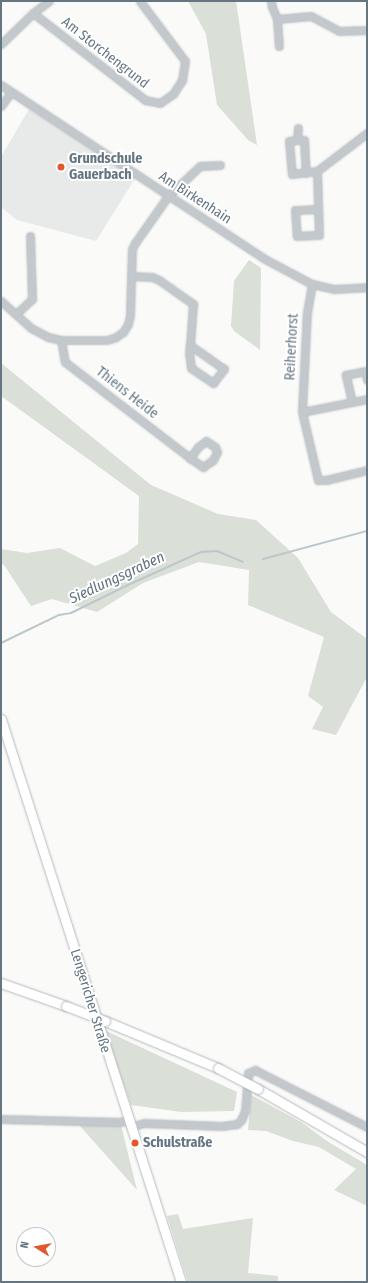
<!DOCTYPE html>
<html>
<head>
<meta charset="utf-8">
<style>
  body { margin:0 }
  #map { position:relative; width:368px; height:1283px; overflow:hidden; background:#fafaf8; font-family:"Fira Sans Condensed",sans-serif }
  div>[style] { position:absolute }
  .built>* { inset:0; background:#e8e9e9 }
  .green>* { inset:0; background:#dadfd7 }
  .stream>* { height:2px; margin:-1px; padding:0 1px; transform-origin:1px; border-radius:1px; background:#bbc7cb }
  .roads { filter:drop-shadow(0 0 1px #b5babe) drop-shadow(0 0 1px #b5babe) }
  .minor>* { height:7px; margin:-3.5px; padding:0 3.5px; transform-origin:3.5px; border-radius:3.5px; background:#c3c8cc }
  .major>* { height:9px; margin:-4.5px; padding:0 4.5px; transform-origin:4.5px; border-radius:4.5px; background:#fff }
  .bridges { filter:drop-shadow(0 0 1px #b5babe) drop-shadow(0 0 1px #b5babe) }
  .major-bridge>* { height:9px; margin:-4.5px; padding:0 4.5px; transform-origin:4.5px; border-radius:4.5px; background:#fff }
  .dots>* { width:11px; height:11px; translate:-50% -50%; box-sizing:border-box; border:2px solid #fff; border-radius:50% }
  span { translate:-50% -50%; white-space:nowrap; text-align:center; line-height:1.15; -webkit-text-stroke:4px #fff; paint-order:stroke }
  .street-label { font-size:14px; color:#657683 }
  .poi-label { font-size:14px; color:#657683; font-weight:700 }
  .left { translate:0 -50%; text-align:left }
  .water-label { font-size:15px; color:#60757c; font-style:italic }
  .frame { position:absolute; inset:0; border:2px solid #657683; pointer-events:none }
  .north { position:absolute; left:16px; top:1227px; width:40px; height:40px; box-sizing:border-box; background:#fff; border:1px solid #c1c8cd; border-radius:50%; rotate:281deg; font-size:11px; font-weight:700; line-height:16px; text-align:center; color:#657683 }
  .north::after { content:''; display:block; margin:auto; width:14px; height:18px; background:#e4572e; clip-path:polygon(50% 0,100% 100%,50% 72%,0 100%) }
</style>
</head>
<body>
<div id="map">
  <div class="built">
    <i style="clip-path:polygon(29px 109px,75px 137px,136px 177px,96px 241px,17px 220px,1px 207px,1px 157px)"></i>
  </div>
  <div class="green">
    <i style="clip-path:polygon(188px 1px,236px 1px,257px 145px,249px 141px,217px 105px,206px 34px)"></i>
    <i style="clip-path:polygon(249px 260px,261px 268px,260px 350px,234px 331px,231px 326px,234px 281px)"></i>
    <i style="clip-path:polygon(1px 363px,151px 485px,218px 514px,256px 520px,298px 558px,331px 612px,367px 639px,367px 677px,336px 735px,312px 729px,323px 707px,308px 696px,324px 637px,248px 605px,249px 570px,199px 562px,143px 583px,97px 612px,52px 599px,31px 606px,4px 565px,1px 563px,1px 549px,27px 553px,60px 548px,95px 566px,126px 553px,138px 544px,139px 496px,1px 396px)"></i>
    <i style="clip-path:polygon(104px 1030px,237px 1092px,234px 1111px,181px 1112px,131px 1105px)"></i>
    <i style="clip-path:polygon(251px 1095px,301px 1122px,327px 1141px,367px 1165px,367px 1203px,365px 1205px,334px 1190px,356px 1169px,319px 1147px,293px 1141px,266px 1131px,248px 1130px)"></i>
    <i style="clip-path:polygon(111px 1124px,121px 1125px,137px 1190px,79px 1125px)"></i>
    <i style="clip-path:polygon(178px 1214px,183px 1229px,253px 1218px,248px 1273px,278px 1276px,278px 1282px,188px 1282px,167px 1216px)"></i>
  </div>
  <div class="stream">
    <i style="left:263px;top:559px;width:108px;rotate:-15.1deg"></i>
    <i style="left:1px;top:643px;width:64px;rotate:-25.8deg"></i>
    <i style="left:59px;top:615px;width:12px;rotate:-9deg"></i>
    <i style="left:71px;top:613px;width:66px;rotate:-26.2deg"></i>
    <i style="left:130px;top:584px;width:78px;rotate:-24.3deg"></i>
    <i style="left:201px;top:552px;width:16px;rotate:-4deg"></i>
    <i style="left:217px;top:551px;width:28px;rotate:23deg"></i>
  </div>
  <div class="roads">
    <div class="minor">
      <i style="left:271px;top:1px;width:6px;rotate:81deg"></i>
      <i style="left:272px;top:7px;width:13px;rotate:67deg"></i>
      <i style="left:277px;top:19px;width:27px;rotate:86deg"></i>
      <i style="left:33px;top:13px;width:142px;rotate:37.8deg"></i>
      <i style="left:145px;top:100px;width:15px;rotate:11deg"></i>
      <i style="left:160px;top:103px;width:16px;rotate:-35deg"></i>
      <i style="left:173px;top:94px;width:17px;rotate:-57deg"></i>
      <i style="left:182px;top:80px;width:19px;rotate:-81deg"></i>
      <i style="left:185px;top:61px;width:75px;rotate:-126.9deg"></i>
      <i style="left:277px;top:19px;width:34px;rotate:-5deg"></i>
      <i style="left:311px;top:16px;width:32px;rotate:28deg"></i>
      <i style="left:339px;top:31px;width:28px;rotate:-2deg"></i>
      <i style="left:1px;top:44px;width:45px;rotate:-44.1deg"></i>
      <i style="left:33px;top:13px;width:20px;rotate:-37deg"></i>
      <i style="left:1px;top:85px;width:314px;rotate:33.4deg"></i>
      <i style="left:263px;top:258px;width:55px;rotate:28deg"></i>
      <i style="left:312px;top:284px;width:23px;rotate:13deg"></i>
      <i style="left:334px;top:289px;width:33px;rotate:-3deg"></i>
      <i style="left:1px;top:106px;width:17px;rotate:-54deg"></i>
      <i style="left:298px;top:128px;width:12px;rotate:95deg"></i>
      <i style="left:297px;top:140px;width:8px;rotate:173deg"></i>
      <i style="left:289px;top:141px;width:33px;rotate:85deg"></i>
      <i style="left:292px;top:174px;width:25px;rotate:-7deg"></i>
      <i style="left:297px;top:140px;width:7px"></i>
      <i style="left:304px;top:140px;width:33px;rotate:87deg"></i>
      <i style="left:317px;top:209px;width:22px;rotate:177deg"></i>
      <i style="left:295px;top:210px;width:26px;rotate:86deg"></i>
      <i style="left:297px;top:236px;width:22px;rotate:-3deg"></i>
      <i style="left:319px;top:235px;width:64px;rotate:-91.8deg"></i>
      <i style="left:317px;top:171px;width:63px;rotate:-37.2deg"></i>
      <i style="left:131px;top:276px;width:21px;rotate:3deg"></i>
      <i style="left:152px;top:277px;width:8px;rotate:23deg"></i>
      <i style="left:159px;top:280px;width:42px;rotate:35.2deg"></i>
      <i style="left:193px;top:304px;width:41px;rotate:94.2deg"></i>
      <i style="left:190px;top:345px;width:8px;rotate:97deg"></i>
      <i style="left:189px;top:353px;width:15px;rotate:82deg"></i>
      <i style="left:191px;top:368px;width:27px;rotate:34deg"></i>
      <i style="left:213px;top:383px;width:18px;rotate:-52deg"></i>
      <i style="left:224px;top:369px;width:42px;rotate:-144.8deg"></i>
      <i style="left:312px;top:284px;width:28px;rotate:100deg"></i>
      <i style="left:307px;top:312px;width:100px;rotate:92.9deg"></i>
      <i style="left:302px;top:412px;width:70px;rotate:76.8deg"></i>
      <i style="left:318px;top:480px;width:8px"></i>
      <i style="left:326px;top:480px;width:42px;rotate:-13.7deg"></i>
      <i style="left:1px;top:301px;width:40px;rotate:42deg"></i>
      <i style="left:31px;top:328px;width:19px;rotate:28deg"></i>
      <i style="left:48px;top:337px;width:13px;rotate:13deg"></i>
      <i style="left:61px;top:340px;width:46px"></i>
      <i style="left:107px;top:340px;width:9px;rotate:-18deg"></i>
      <i style="left:116px;top:337px;width:9px;rotate:-36deg"></i>
      <i style="left:123px;top:332px;width:9px;rotate:-58deg"></i>
      <i style="left:128px;top:324px;width:9px;rotate:-77deg"></i>
      <i style="left:130px;top:315px;width:66px;rotate:-88.3deg"></i>
      <i style="left:132px;top:249px;width:7px;rotate:-63deg"></i>
      <i style="left:135px;top:243px;width:57px;rotate:-54.9deg"></i>
      <i style="left:168px;top:196px;width:44px;rotate:-43.2deg"></i>
      <i style="left:200px;top:166px;width:20px;rotate:-3deg"></i>
      <i style="left:16px;top:314px;width:22px;rotate:-43deg"></i>
      <i style="left:32px;top:299px;width:63px;rotate:-91.8deg"></i>
      <i style="left:61px;top:340px;width:22px;rotate:80deg"></i>
      <i style="left:65px;top:362px;width:158px;rotate:37.5deg"></i>
      <i style="left:190px;top:458px;width:16px;rotate:35deg"></i>
      <i style="left:203px;top:467px;width:12px;rotate:-35deg"></i>
      <i style="left:213px;top:460px;width:9px;rotate:-63deg"></i>
      <i style="left:217px;top:452px;width:5px;rotate:-112deg"></i>
      <i style="left:215px;top:447px;width:11px;rotate:-146deg"></i>
      <i style="left:206px;top:441px;width:10px;rotate:143deg"></i>
      <i style="left:198px;top:447px;width:14px;rotate:126deg"></i>
      <i style="left:352px;top:402px;width:28px;rotate:-103deg"></i>
      <i style="left:346px;top:375px;width:19px;rotate:-12deg"></i>
      <i style="left:365px;top:371px;width:9px;rotate:77deg"></i>
      <i style="left:302px;top:412px;width:66px;rotate:-11.3deg"></i>
      <i style="left:1px;top:1119px;width:119px;rotate:1.4deg"></i>
      <i style="left:120px;top:1122px;width:8px;rotate:-14deg"></i>
      <i style="left:130px;top:1127px;width:15px;rotate:-16deg"></i>
      <i style="left:144px;top:1123px;width:78px;rotate:2.2deg"></i>
      <i style="left:222px;top:1126px;width:15px;rotate:-8deg"></i>
      <i style="left:237px;top:1124px;width:6px;rotate:-45deg"></i>
      <i style="left:241px;top:1120px;width:10px;rotate:-66deg"></i>
      <i style="left:245px;top:1111px;width:38px;rotate:-85deg"></i>
      <i style="left:248px;top:1073px;width:8px;rotate:-23deg"></i>
      <i style="left:255px;top:1070px;width:126px;rotate:27deg"></i>
    </div>
    <div class="major">
      <i style="left:1px;top:719px;width:591px;rotate:72.27deg"></i>
      <i style="left:1px;top:983px;width:69px;rotate:19.5deg"></i>
      <i style="left:105px;top:1021px;width:122px;rotate:22.6deg"></i>
      <i style="left:258px;top:1089px;width:126px;rotate:30deg"></i>
    </div>
  </div>
  <div class="bridges">
    <div class="major-bridge">
      <i style="left:66px;top:1006px;width:42px;rotate:21deg"></i>
      <i style="left:218px;top:1068px;width:45px;rotate:27.7deg"></i>
    </div>
  </div>
  <div class="dots">
    <i style="left:61px;top:167px;background:#e4572e"></i>
    <i style="left:135px;top:1143px;background:#e4572e"></i>
  </div>
  <div class="street-label">
    <span style="left:105px;top:53px;rotate:38deg">Am Storchengrund</span>
    <span style="left:195px;top:198px;rotate:33deg">Am Birkenhain</span>
    <span style="left:292px;top:347px;rotate:-87deg">Reiherhorst</span>
    <span style="left:127px;top:393px;rotate:38deg">Thiens Heide</span>
    <span style="left:90px;top:1001px;rotate:73deg">Lengericher Straße</span>
  </div>
  <div class="poi-label">
    <span class="left" style="left:69px;top:167px">Grundschule<br>Gauerbach</span>
    <span class="left" style="left:143px;top:1143px">Schulstraße</span>
  </div>
  <div class="water-label">
    <span style="left:117px;top:578px;rotate:-25deg">Siedlungsgraben</span>
  </div>
  <div class="frame"></div>
  <div class="north">N</div>
</div>
</body>
</html>
